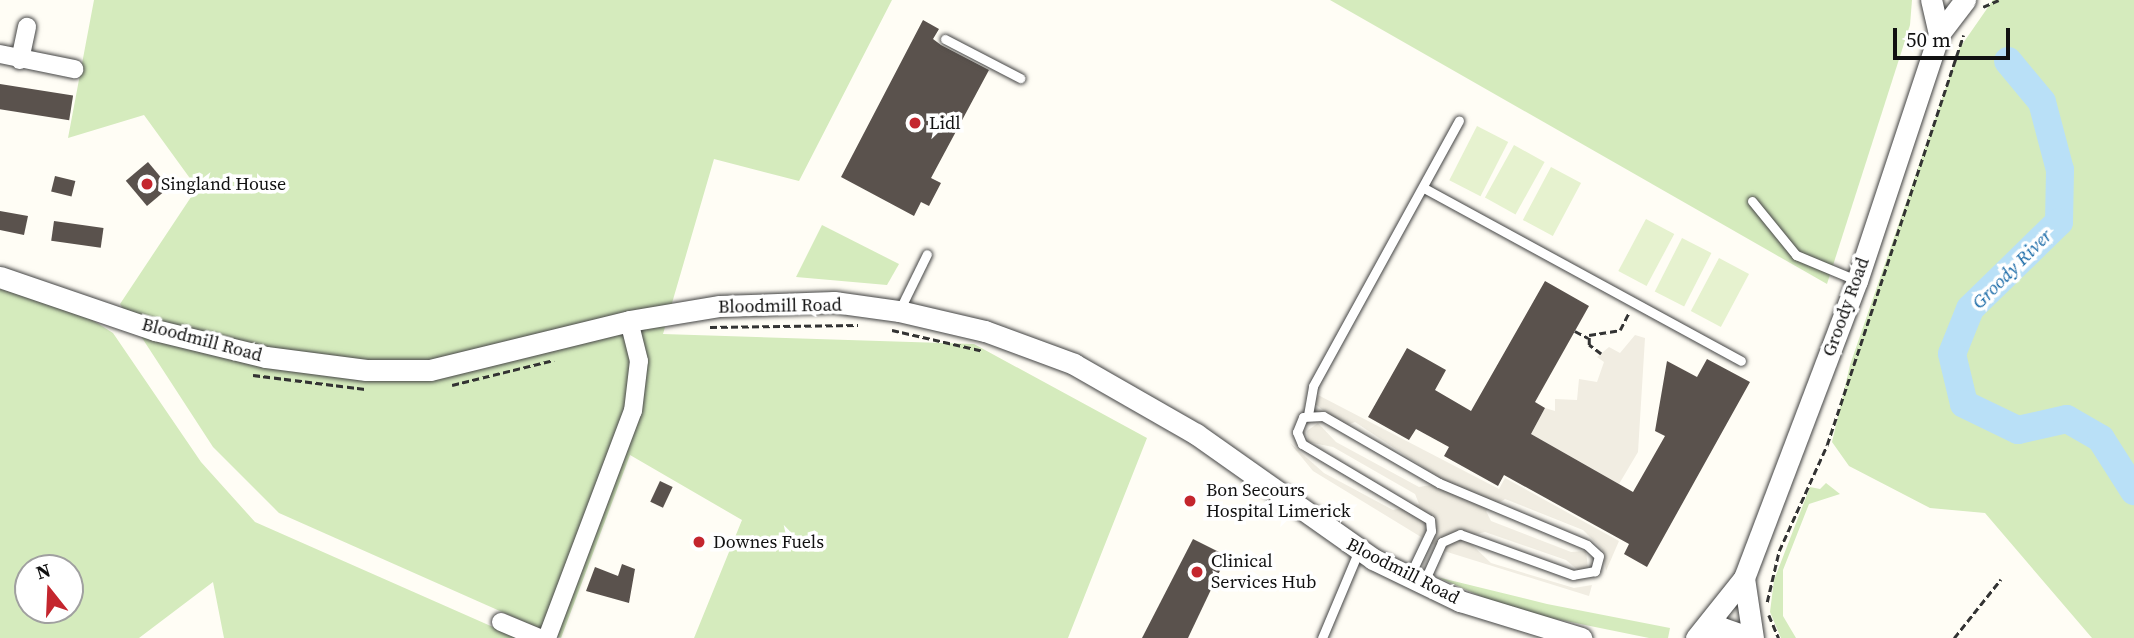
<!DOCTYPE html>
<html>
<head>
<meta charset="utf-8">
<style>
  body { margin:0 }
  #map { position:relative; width:2134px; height:638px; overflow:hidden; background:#fffdf5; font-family:"Source Serif 4",serif }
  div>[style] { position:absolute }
  .green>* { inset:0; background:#d5ebbd }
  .pitch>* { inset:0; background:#e6f2cf; transform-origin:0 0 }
  .plaza>* { inset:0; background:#f1ede2 }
  .river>* { height:28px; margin:-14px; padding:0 14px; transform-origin:14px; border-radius:14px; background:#b9e0f7 }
  .building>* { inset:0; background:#5a524d; transform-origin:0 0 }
  .path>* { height:2.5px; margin-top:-1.25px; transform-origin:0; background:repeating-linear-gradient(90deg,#333 0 7px,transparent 0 10.5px) }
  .roads { filter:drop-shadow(0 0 2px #444) drop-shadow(0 0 2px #444) }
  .service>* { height:9px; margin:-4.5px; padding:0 4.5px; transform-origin:4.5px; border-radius:4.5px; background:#fff }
  .minor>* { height:18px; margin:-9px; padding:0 9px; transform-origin:9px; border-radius:9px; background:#fff }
  .tertiary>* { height:21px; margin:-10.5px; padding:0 10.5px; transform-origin:10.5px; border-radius:10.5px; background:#fff }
  .dots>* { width:19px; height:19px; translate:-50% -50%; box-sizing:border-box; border:4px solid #fff; border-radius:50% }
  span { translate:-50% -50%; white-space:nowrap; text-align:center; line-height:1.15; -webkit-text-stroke:7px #fff; paint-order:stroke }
  .poi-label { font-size:18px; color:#111 }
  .left { translate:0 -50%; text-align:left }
  .street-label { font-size:18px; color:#111 }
  .water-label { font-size:19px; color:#1768a6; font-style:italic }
  .north { position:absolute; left:14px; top:554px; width:70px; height:70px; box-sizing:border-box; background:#fff; border:2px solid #a0a0a0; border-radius:50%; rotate:342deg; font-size:19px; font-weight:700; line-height:28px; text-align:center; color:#111 }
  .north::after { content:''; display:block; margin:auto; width:24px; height:32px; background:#c4262e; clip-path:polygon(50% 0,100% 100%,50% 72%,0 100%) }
  .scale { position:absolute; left:1893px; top:28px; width:117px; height:32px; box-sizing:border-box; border:4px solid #111; border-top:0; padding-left:9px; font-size:21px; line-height:24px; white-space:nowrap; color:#111; -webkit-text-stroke:5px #fff; paint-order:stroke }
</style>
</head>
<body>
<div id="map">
  <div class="green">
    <i style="clip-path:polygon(94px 0,892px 0,799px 181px,714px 159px,663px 334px,974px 344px,1147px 438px,1068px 638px,694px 638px,742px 520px,630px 455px,561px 638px,279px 513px,213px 447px,120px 304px,197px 188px,144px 115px,68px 138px)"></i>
    <i style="clip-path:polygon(1330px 0,1912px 0,1910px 25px,1827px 284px)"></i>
    <i style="clip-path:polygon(1993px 0,2134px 0,2134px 638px,2092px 638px,1985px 513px,1930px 508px,1849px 466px,1832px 442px,1850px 365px,1959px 49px)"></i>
    <i style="clip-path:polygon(822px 225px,899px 264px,887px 285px,796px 277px)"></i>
    <i style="clip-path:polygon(evenodd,0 289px,75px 309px,113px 333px,201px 462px,255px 522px,518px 638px,224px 638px,213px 582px,139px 638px,0 638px,0 289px,28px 568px,70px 568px,70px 610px,28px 610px,28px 568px)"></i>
    <i style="clip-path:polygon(1826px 483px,1840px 494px,1809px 504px,1783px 570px,1783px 616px,1796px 638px,1781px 638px,1770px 612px,1774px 580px,1810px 487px,1820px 489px)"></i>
    <i style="clip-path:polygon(1437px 577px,1547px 604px,1670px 628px,1668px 638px,1649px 638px,1512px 610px)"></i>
  </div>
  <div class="pitch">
    <i style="left:1477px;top:126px;width:35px;height:61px;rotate:27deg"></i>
    <i style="left:1514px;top:145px;width:35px;height:60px;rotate:29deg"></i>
    <i style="left:1551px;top:167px;width:34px;height:60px;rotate:28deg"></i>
    <i style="left:1646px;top:219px;width:32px;height:59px;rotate:28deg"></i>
    <i style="left:1682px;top:238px;width:33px;height:60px;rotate:27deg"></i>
    <i style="left:1719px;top:258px;width:34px;height:60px;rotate:28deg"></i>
  </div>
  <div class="plaza">
    <i style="clip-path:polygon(1635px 335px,1645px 338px,1638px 452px,1619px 484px,1531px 434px,1545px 408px,1555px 411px,1555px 399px,1577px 400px,1579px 379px,1597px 382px,1604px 362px,1597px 357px,1609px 347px,1620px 353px)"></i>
    <i style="clip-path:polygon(1318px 395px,1499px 489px,1505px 478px,1619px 541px,1606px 571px,1602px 549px,1583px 530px,1505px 499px,1486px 511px,1491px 521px,1571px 552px,1586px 551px,1588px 569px,1579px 571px,1566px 560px,1485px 532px,1473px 535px,1471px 544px,1491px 563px,1574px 588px,1592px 585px,1589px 596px,1444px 551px,1313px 471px,1290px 443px,1324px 473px,1393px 510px,1419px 504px,1415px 494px,1333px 447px,1308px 442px,1307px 431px,1318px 423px,1336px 442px,1419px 487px,1431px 485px,1435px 475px,1355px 422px,1344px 426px,1315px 404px)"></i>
  </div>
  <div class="river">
    <i style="left:2008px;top:61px;width:53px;rotate:50.3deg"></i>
    <i style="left:2042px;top:102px;width:70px;rotate:75.2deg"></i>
    <i style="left:2060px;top:170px;width:52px;rotate:91.1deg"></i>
    <i style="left:2059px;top:222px;width:124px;rotate:135.7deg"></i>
    <i style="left:1970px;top:309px;width:48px;rotate:111.8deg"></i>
    <i style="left:1952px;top:354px;width:51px;rotate:76.5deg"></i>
    <i style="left:1964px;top:404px;width:60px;rotate:25.7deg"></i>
    <i style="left:2018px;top:430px;width:50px;rotate:-12.7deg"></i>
    <i style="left:2067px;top:419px;width:39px;rotate:30deg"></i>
    <i style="left:2101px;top:439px;width:62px;rotate:57.6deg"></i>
  </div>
  <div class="building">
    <i style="clip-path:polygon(923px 20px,939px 29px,933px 39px,941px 45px,989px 70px,931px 178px,941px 183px,929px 206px,921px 202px,914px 216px,841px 177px)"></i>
    <i style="left:0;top:84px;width:74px;height:25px;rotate:9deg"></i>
    <i style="left:148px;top:162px;width:33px;height:29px;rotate:50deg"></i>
    <i style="left:55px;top:176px;width:21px;height:16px;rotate:14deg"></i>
    <i style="clip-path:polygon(0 211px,28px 216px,24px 235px,0 230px)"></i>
    <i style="left:54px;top:221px;width:50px;height:20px;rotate:8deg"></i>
    <i style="clip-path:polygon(1545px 281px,1589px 306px,1535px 402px,1545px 408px,1531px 434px,1633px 492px,1665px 436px,1655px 431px,1667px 361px,1697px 377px,1707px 359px,1750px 382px,1647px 567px,1624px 554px,1629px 544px,1504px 475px,1498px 486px,1444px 456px,1449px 447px,1416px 429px,1409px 440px,1368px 417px,1407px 348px,1446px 370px,1435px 390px,1471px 411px)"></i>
    <i style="left:660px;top:481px;width:14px;height:23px;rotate:25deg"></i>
    <i style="clip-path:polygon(1193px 539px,1227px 556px,1188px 638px,1142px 638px)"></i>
    <i style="clip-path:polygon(622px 564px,635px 569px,629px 603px,586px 591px,595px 567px,618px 576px)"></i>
  </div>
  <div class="path">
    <i style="left:1983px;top:7px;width:17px;rotate:-24deg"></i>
    <i style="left:710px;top:327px;width:148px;rotate:-0.8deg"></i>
    <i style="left:892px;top:330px;width:94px;rotate:12.9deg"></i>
    <i style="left:1575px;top:331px;width:15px;rotate:28deg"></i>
    <i style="left:1601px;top:354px;width:15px;rotate:-143deg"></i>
    <i style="left:1589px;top:345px;width:10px;rotate:-90deg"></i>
    <i style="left:1589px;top:335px;width:31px;rotate:-9deg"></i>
    <i style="left:1620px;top:330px;width:18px;rotate:-63deg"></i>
    <i style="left:253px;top:375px;width:113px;rotate:7.1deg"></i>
    <i style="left:452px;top:385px;width:105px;rotate:-13.8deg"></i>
    <i style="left:1767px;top:602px;width:52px;rotate:-76.8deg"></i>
    <i style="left:1779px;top:551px;width:116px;rotate:-65.6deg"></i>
    <i style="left:1827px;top:445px;width:432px;rotate:-71.6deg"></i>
    <i style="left:1769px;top:615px;width:25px;rotate:67deg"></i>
    <i style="left:1954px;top:638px;width:75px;rotate:-51.5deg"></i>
  </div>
  <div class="roads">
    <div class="service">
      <i style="left:945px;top:39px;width:85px;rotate:27.5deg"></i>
      <i style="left:1424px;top:188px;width:361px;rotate:28.6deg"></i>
      <i style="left:1752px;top:201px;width:70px;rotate:50.8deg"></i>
      <i style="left:1796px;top:255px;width:65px;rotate:22.6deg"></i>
      <i style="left:900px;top:309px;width:61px;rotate:-63.9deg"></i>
      <i style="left:1308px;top:415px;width:29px;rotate:-80deg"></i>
      <i style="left:1313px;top:386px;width:303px;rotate:-61.2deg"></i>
      <i style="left:1410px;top:575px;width:49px;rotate:-64.5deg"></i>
      <i style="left:1431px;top:531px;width:11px;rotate:-95deg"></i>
      <i style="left:1430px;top:520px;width:149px;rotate:-149.3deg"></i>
      <i style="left:1302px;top:444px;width:13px;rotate:-113deg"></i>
      <i style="left:1297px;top:432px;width:16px;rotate:-68deg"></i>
      <i style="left:1303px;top:417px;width:20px;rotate:-3deg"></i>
      <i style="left:1323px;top:416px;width:134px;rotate:30deg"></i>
      <i style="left:1439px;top:483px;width:160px;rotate:22.7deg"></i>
      <i style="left:1587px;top:545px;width:16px;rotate:43deg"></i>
      <i style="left:1599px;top:556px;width:16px;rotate:105deg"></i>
      <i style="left:1595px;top:571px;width:22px;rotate:170deg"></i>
      <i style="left:1573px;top:575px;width:120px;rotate:-160.1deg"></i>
      <i style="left:1460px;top:534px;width:20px;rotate:156deg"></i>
      <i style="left:1442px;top:542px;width:46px;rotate:114.3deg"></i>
      <i style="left:1322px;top:638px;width:95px;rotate:-67.2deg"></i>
    </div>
    <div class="minor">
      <i style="left:0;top:54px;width:76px;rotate:11.5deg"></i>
      <i style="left:20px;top:60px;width:34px;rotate:-78deg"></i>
      <i style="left:501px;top:622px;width:41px;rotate:22.8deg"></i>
      <i style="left:547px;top:638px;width:243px;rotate:-69.3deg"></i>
      <i style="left:633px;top:411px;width:50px;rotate:-83.2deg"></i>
      <i style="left:639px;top:361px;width:41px;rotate:-104deg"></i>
    </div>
    <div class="tertiary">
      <i style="left:1939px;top:34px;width:43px;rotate:-52.6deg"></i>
      <i style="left:0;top:277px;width:164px;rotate:18.9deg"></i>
      <i style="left:155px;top:330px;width:114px;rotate:13.7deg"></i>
      <i style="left:266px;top:357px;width:101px;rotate:7.4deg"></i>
      <i style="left:366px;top:370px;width:64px"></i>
      <i style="left:430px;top:370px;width:205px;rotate:-13.8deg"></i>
      <i style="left:629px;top:321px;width:92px;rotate:-9.4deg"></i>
      <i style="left:720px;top:306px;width:114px;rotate:-2deg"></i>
      <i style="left:834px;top:302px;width:66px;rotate:7.9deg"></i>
      <i style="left:899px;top:311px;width:88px;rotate:13.1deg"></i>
      <i style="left:985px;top:331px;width:95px;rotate:20.3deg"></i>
      <i style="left:1074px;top:364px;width:141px;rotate:29.8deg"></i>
      <i style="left:1196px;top:434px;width:217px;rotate:35.2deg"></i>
      <i style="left:1373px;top:559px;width:97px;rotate:25.8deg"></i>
      <i style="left:1460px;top:601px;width:127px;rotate:17deg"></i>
      <i style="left:1744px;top:578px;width:61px;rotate:81.5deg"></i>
      <i style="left:1696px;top:638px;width:77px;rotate:-51.3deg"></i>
      <i style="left:1744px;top:578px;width:318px;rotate:-69.2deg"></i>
      <i style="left:1857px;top:281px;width:260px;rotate:-71.6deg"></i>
      <i style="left:1939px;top:34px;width:35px;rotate:-103deg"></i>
      <i style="left:1697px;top:638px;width:27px;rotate:-22deg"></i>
      <i style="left:1722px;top:628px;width:31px;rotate:19deg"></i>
    </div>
  </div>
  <div class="dots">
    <i style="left:915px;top:123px;background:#c4262e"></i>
    <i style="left:147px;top:184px;background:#c4262e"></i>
    <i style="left:1190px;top:501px;background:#c4262e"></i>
    <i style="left:699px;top:542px;background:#c4262e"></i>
    <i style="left:1197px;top:572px;background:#c4262e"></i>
  </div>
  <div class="poi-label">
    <span class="left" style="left:929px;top:123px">Lidl</span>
    <span class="left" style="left:161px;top:184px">Singland House</span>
    <span class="left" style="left:1206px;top:501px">Bon Secours<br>Hospital Limerick</span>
    <span class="left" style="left:713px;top:542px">Downes Fuels</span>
    <span class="left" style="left:1211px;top:572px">Clinical<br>Services Hub</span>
  </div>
  <div class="street-label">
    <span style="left:780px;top:306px;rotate:-1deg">Bloodmill Road</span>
    <span style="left:1846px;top:307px;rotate:-70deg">Groody Road</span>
    <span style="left:202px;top:340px;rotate:15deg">Bloodmill Road</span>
    <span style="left:1403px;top:571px;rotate:27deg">Bloodmill Road</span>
  </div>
  <div class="water-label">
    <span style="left:2012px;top:269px;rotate:-45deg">Groody River</span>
  </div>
  <div class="north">N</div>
  <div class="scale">50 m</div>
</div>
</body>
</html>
